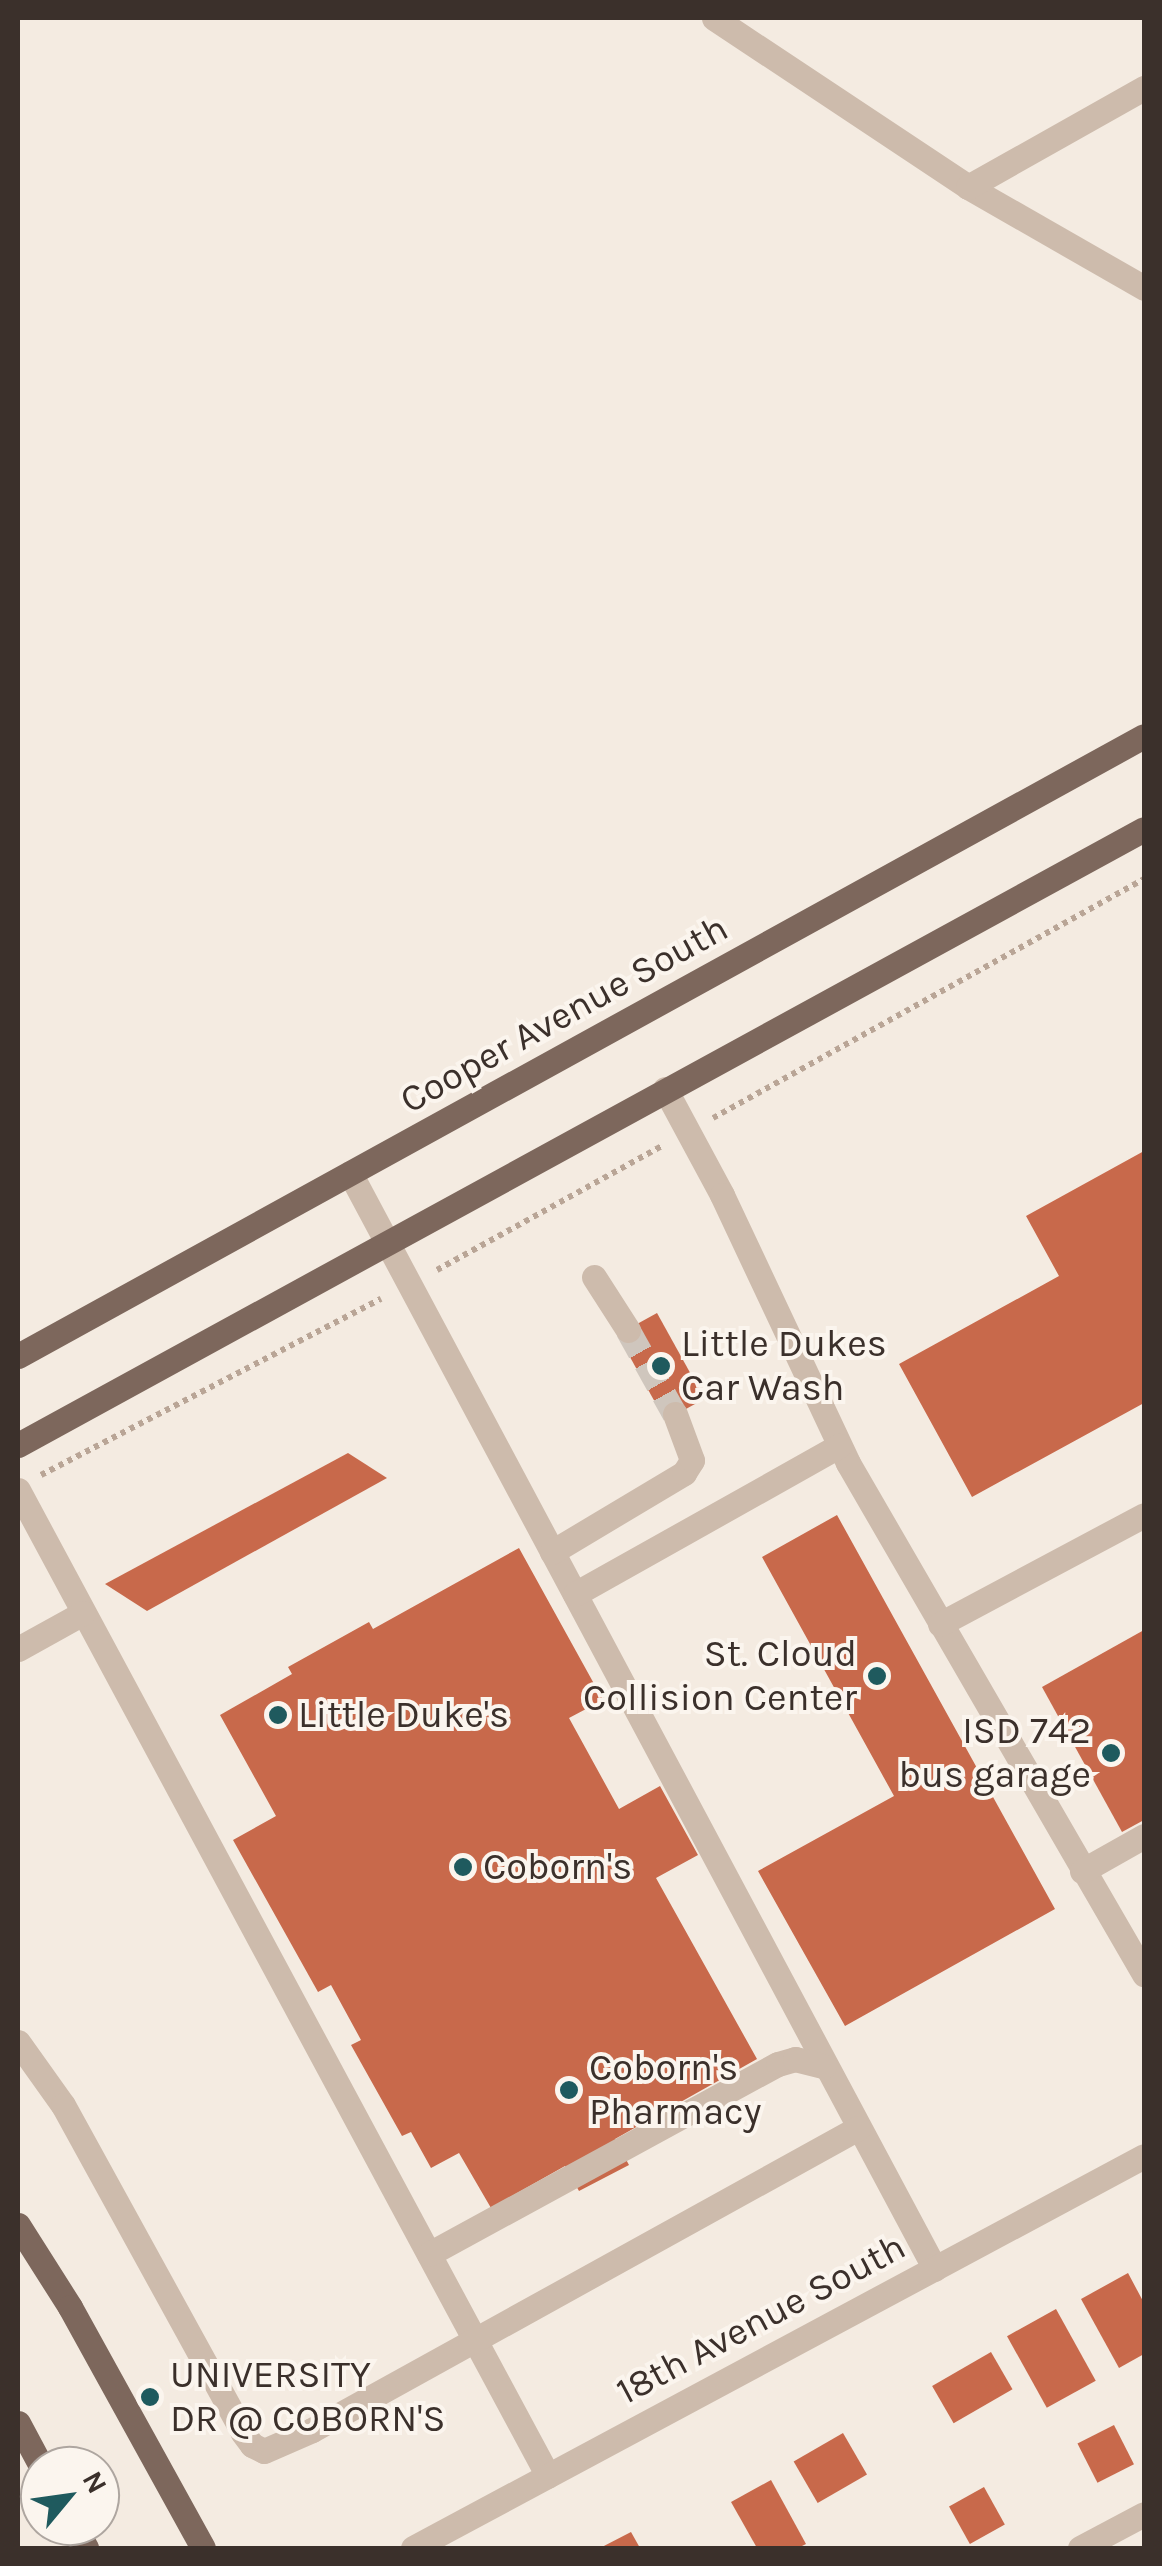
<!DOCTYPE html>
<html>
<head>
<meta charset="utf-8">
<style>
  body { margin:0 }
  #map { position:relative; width:1162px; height:2566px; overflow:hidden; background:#f4ebe1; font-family:Karla,sans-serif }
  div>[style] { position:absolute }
  .building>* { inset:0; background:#c8694b; transform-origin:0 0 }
  .minor-tunnel>* { height:25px; margin-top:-12.5px; transform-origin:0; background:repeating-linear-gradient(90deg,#cfc6bd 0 25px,transparent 0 37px) }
  .path>* { height:6px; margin-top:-3px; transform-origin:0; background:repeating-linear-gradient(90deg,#b9a596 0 5px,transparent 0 10px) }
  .minor>* { height:25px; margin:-12.5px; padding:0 12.5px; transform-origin:12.5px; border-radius:12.5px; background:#cdbbac }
  .major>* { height:25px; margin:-12.5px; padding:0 12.5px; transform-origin:12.5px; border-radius:12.5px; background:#7d675c }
  .dots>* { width:28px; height:28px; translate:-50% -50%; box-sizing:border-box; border:5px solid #fbf5ee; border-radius:50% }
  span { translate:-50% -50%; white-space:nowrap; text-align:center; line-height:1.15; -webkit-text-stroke:8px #fbf5ee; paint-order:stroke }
  .street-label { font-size:38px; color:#3b302b }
  .poi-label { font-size:38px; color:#3b302b }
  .left { translate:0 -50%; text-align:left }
  .right { translate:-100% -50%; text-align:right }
  .frame { position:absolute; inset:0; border:20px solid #3b302b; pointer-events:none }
  .north { position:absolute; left:20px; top:2446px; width:100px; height:100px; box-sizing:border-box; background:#fbf5ee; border:2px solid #aea6a0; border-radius:50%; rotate:61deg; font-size:28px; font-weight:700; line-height:40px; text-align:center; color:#3b302b }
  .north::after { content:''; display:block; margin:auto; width:35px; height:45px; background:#1f5a5e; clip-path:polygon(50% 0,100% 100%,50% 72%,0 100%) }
</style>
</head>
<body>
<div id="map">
  <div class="building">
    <i style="clip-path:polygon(1144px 1151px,1144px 1403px,972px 1497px,899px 1364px,1059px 1276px,1026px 1216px)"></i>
    <i style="left:657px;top:1313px;width:98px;height:45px;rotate:61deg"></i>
    <i style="clip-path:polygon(348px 1453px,387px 1478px,147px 1611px,105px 1584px)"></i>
    <i style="clip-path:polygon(837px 1515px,1055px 1909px,845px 2026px,758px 1871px,894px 1796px,762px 1557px)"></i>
    <i style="clip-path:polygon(519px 1548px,603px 1700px,569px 1718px,619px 1809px,660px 1786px,698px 1855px,656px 1878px,757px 2059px,615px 2139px,629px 2165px,579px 2191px,565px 2166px,491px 2208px,459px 2153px,431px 2168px,411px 2132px,402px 2136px,351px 2045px,361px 2040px,331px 1985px,318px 1992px,233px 1840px,276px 1816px,220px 1715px,292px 1674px,288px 1667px,369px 1622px,373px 1629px)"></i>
    <i style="clip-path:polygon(1144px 1630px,1144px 1820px,1122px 1832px,1042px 1687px)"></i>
    <i style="clip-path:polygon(1128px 2273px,1144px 2303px,1144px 2354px,1119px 2368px,1081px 2299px)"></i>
    <i style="left:1056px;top:2309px;width:82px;height:56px;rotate:61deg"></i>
    <i style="left:991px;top:2352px;width:43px;height:68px;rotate:60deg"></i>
    <i style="left:1114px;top:2425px;width:44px;height:41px;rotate:63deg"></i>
    <i style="left:843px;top:2433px;width:48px;height:57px;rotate:60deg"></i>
    <i style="clip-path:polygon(771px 2480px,806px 2544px,798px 2548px,757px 2548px,731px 2502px)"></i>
    <i style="left:984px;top:2487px;width:43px;height:40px;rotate:61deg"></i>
    <i style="clip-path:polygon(631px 2532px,640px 2548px,600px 2548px)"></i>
  </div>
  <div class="minor-tunnel">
    <i style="left:628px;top:1330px;width:96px;rotate:60.8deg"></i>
  </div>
  <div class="path">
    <i style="left:713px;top:1118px;width:493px;rotate:-29deg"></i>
    <i style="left:437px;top:1270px;width:257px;rotate:-28.9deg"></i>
    <i style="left:41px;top:1475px;width:383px;rotate:-27.4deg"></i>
  </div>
  <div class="minor">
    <i style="left:714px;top:18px;width:305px;rotate:33.6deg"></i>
    <i style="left:968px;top:187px;width:203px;rotate:29.8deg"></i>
    <i style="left:968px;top:187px;width:202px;rotate:-29.4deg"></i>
    <i style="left:665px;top:1089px;width:120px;rotate:61.7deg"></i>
    <i style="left:722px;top:1195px;width:296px;rotate:64.8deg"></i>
    <i style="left:848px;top:1463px;width:591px;rotate:59.92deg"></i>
    <i style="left:350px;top:1173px;width:1242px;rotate:61.91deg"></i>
    <i style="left:594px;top:1277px;width:63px;rotate:57.3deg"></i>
    <i style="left:18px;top:1490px;width:1119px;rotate:61.74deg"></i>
    <i style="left:552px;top:1552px;width:154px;rotate:-30.9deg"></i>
    <i style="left:684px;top:1473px;width:15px;rotate:-58deg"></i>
    <i style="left:692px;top:1460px;width:49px;rotate:-110.3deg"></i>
    <i style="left:575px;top:1594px;width:303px;rotate:-29.3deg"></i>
    <i style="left:940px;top:1624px;width:231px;rotate:-28.1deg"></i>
    <i style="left:18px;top:1649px;width:74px;rotate:-29deg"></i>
    <i style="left:1082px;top:1871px;width:71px;rotate:-29.4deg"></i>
    <i style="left:18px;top:2042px;width:77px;rotate:54.5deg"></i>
    <i style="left:63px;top:2105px;width:374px;rotate:61.2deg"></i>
    <i style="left:243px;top:2433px;width:15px;rotate:53deg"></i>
    <i style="left:252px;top:2445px;width:13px;rotate:27deg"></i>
    <i style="left:264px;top:2451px;width:52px;rotate:-23.6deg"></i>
    <i style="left:312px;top:2430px;width:624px;rotate:-28.95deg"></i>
    <i style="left:429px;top:2254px;width:397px;rotate:-28.6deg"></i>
    <i style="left:778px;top:2064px;width:18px;rotate:-16deg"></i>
    <i style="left:795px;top:2059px;width:30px;rotate:14deg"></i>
    <i style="left:413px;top:2548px;width:829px;rotate:-28.2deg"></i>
    <i style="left:1080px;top:2548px;width:72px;rotate:-28deg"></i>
  </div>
  <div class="major">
    <i style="left:18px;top:1356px;width:1285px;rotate:-28.84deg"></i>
    <i style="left:18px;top:1445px;width:1283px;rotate:-28.68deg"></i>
    <i style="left:18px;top:2225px;width:97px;rotate:57.6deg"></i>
    <i style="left:70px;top:2307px;width:275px;rotate:61.1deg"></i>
    <i style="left:18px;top:2423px;width:49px;rotate:61.9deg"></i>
    <i style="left:74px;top:2526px;width:25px;rotate:61deg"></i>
  </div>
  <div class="dots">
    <i style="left:661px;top:1366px;background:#1f5a5e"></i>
    <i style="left:877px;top:1676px;background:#1f5a5e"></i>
    <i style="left:278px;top:1715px;background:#1f5a5e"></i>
    <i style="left:1111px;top:1753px;background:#1f5a5e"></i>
    <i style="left:463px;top:1867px;background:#1f5a5e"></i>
    <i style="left:569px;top:2090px;background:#1f5a5e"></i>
    <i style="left:150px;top:2397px;background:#1f5a5e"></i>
  </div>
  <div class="street-label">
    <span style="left:564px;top:1014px;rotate:-29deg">Cooper Avenue South</span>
    <span style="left:761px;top:2319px;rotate:-28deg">18th Avenue South</span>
  </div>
  <div class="poi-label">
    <span class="left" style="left:681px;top:1366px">Little Dukes<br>Car Wash</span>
    <span class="right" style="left:857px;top:1676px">St. Cloud<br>Collision Center</span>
    <span class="left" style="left:298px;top:1715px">Little Duke's</span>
    <span class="right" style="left:1091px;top:1753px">ISD 742<br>bus garage</span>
    <span class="left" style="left:483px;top:1867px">Coborn's</span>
    <span class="left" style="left:589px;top:2090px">Coborn's<br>Pharmacy</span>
    <span class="left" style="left:170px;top:2397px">UNIVERSITY<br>DR @ COBORN'S</span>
  </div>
  <div class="frame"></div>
  <div class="north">N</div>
</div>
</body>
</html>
